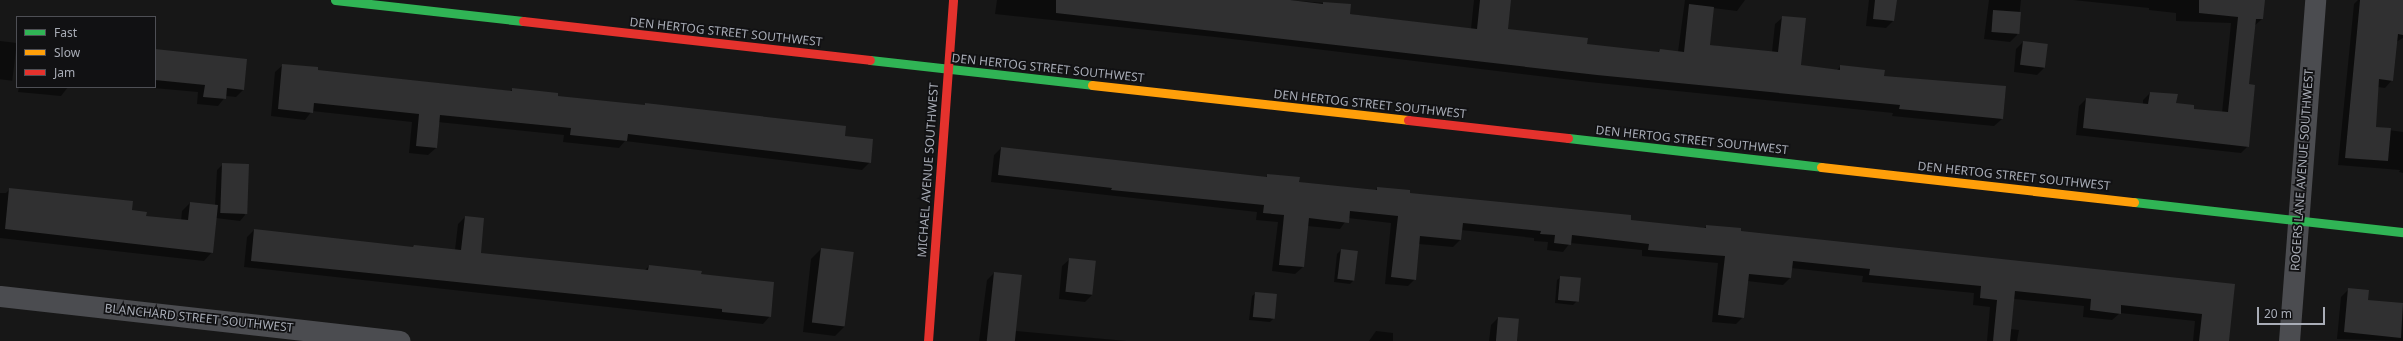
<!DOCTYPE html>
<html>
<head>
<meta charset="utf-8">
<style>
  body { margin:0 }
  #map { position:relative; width:2403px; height:341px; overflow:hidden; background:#171717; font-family:"Noto Sans",sans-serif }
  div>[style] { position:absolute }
  .shadow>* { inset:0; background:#0007; transform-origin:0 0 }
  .building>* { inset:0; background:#303031; transform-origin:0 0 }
  .street>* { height:21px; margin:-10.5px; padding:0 10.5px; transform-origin:10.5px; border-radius:10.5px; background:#4b4c50 }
  .fast>* { height:9px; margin:-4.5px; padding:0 4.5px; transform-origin:4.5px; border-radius:4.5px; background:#30b455 }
  .slow>* { height:9px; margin:-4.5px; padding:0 4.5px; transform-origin:4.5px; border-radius:4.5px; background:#ff9f0a }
  .jam>* { height:9px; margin:-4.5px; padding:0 4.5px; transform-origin:4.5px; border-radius:4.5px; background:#e5322d }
  span { translate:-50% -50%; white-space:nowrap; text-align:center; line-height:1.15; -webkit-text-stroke:3.5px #111113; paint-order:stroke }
  .street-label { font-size:12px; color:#a9adb7 }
  .legend { position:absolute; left:16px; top:16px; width:140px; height:72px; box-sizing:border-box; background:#111113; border:1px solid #4e4f55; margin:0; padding:5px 7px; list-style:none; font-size:12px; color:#a9adb7 }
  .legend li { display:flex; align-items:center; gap:8px; height:20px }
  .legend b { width:20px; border:1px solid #4e4f55 }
  .scale { position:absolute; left:2257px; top:307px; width:68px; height:18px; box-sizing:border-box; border:2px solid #a9adb7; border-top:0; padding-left:5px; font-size:12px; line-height:14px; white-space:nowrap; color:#a9adb7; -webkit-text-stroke:3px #111113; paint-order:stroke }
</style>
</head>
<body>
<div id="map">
  <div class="shadow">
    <i style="clip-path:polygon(997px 0,1286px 0,1350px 5px,1349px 14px,1471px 29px,1474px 0,1510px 0,1507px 30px,1586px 45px,1657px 53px,1660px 50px,1678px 52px,1685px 0,1745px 0,1737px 11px,1713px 8px,1709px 45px,1772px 52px,1775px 24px,1783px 17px,1800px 66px,1837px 70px,1841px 66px,1883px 77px,2002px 119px,1994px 126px,1892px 116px,1893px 113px,1589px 82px,1215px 37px,995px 14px)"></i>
    <i style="clip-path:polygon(1869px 0,1896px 0,1893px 21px,1886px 28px,1866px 26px)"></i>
    <i style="clip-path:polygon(1989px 0,2021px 0,2017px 35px,2010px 42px,1984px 39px)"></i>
    <i style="clip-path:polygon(2073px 0,2264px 0,2262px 19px,2254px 26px,2248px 85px,2248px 146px,2241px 153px,2076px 135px,2079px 106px,2086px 99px,2143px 105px,2143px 100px,2150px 93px,2193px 110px,2222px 113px,2231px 23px,2176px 21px,2176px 13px,2149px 10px,2149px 8px)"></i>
    <i style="clip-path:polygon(2358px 0,2403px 1px,2403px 38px,2396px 42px,2392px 80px,2385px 88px,2378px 87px,2374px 128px,2403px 132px,2403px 173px,2399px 172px,2400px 170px,2338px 165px,2354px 4px)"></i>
    <i style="left:0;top:41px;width:17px;height:38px;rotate:7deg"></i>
    <i style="clip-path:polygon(2023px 42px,2044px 68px,2037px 75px,2014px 72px,2016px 49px)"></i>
    <i style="clip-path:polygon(155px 50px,243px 90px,236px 97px,226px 96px,218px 106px,197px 104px,198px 92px,142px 87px,155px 87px)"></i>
    <i style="clip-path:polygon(283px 65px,317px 71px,510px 91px,513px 89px,557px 97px,644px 106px,646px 104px,844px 137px,870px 162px,862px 170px,625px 141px,619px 148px,563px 142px,564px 135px,438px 122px,436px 148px,428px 155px,409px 153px,412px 122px,312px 111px,305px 120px,271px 116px,275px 72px)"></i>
    <i style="clip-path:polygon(19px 87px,68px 87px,61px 96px,18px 92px)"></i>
    <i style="clip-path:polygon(1001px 148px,1265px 178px,1268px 175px,1298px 183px,1375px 191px,1377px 188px,1409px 194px,1630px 221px,1704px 228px,1707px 226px,1740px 232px,2234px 285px,2228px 341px,2193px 341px,2195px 321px,2120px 313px,2112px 320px,2083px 317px,2084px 306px,2014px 299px,2010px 329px,2019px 330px,2017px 341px,1987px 341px,1990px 307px,1973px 305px,1974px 293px,1862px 282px,1863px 276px,1791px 268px,1790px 278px,1783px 285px,1747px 281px,1743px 317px,1736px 324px,1712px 322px,1718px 263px,1642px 256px,1642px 250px,1570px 243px,1563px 252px,1547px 250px,1548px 242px,1534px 241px,1534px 238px,1461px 230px,1460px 240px,1453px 247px,1419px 244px,1415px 279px,1408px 286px,1385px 284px,1391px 223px,1348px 218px,1340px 229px,1307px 226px,1303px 267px,1295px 274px,1272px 271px,1278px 222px,1256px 220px,1257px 212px,991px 182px,994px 155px)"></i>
    <i style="clip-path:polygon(223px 164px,245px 215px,240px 221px,216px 218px,212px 252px,204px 261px,0 238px,0 193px,6px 193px,10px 189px,131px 211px,145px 217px,181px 221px,182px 211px,190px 203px,215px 206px,217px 170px)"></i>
    <i style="clip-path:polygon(465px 217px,480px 254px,644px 271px,649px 266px,700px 275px,770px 316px,763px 324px,244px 267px,247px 237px,254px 230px,412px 248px,414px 246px,455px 250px,458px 224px)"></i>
    <i style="clip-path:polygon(821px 249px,845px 326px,835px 336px,803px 332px,811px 259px)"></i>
    <i style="clip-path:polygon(1341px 250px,1357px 252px,1354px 280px,1350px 284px,1334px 282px,1337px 254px)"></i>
    <i style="clip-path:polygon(1070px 259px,1095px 262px,1092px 295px,1085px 302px,1059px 299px,1062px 266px)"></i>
    <i style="clip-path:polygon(994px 273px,1015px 331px,1127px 341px,979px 341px,987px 280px)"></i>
    <i style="clip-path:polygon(1561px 277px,1577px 301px,1573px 305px,1555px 303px,1557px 280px)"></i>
    <i style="clip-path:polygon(2349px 289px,2367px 301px,2403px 305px,2403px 341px,2337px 339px,2341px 297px)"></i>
    <i style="clip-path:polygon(1256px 293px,1273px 319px,1270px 322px,1249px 320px,1252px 296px)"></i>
    <i style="clip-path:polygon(1498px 318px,1516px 341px,1489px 341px,1491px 325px)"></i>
    <i style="clip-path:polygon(1376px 331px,1393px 333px,1393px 341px,1369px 341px)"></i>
  </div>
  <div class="building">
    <i style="clip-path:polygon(1056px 0,1290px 0,1323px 4px,1323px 2px,1351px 4px,1350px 14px,1477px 29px,1480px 0,1511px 0,1508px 29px,1588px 38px,1587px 44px,1659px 52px,1660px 49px,1684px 52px,1689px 4px,1714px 7px,1710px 45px,1778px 52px,1782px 16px,1806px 18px,1801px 65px,1840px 70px,1840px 65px,1885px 70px,1884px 76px,2006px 86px,2003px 119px,1899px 109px,1900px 105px,1597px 75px,1056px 13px)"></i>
    <i style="clip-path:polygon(1875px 0,1897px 0,1894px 21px,1873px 19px)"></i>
    <i style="clip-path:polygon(2199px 0,2265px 0,2263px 19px,2256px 19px,2249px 84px,2255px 85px,2249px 147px,2083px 128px,2086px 98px,2148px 104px,2150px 92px,2178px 94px,2176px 103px,2194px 105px,2194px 109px,2228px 112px,2238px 17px,2199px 13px)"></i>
    <i style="clip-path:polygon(2360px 0,2403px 0,2403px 35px,2398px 34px,2393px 81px,2379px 79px,2376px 127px,2391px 128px,2388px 161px,2345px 158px)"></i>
    <i style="left:1993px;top:10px;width:28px;height:22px;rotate:4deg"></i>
    <i style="left:2023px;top:41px;width:25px;height:24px;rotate:7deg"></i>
    <i style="clip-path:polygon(155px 49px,247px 59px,244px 90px,227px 88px,226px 99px,203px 97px,205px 85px,155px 80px)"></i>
    <i style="clip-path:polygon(282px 64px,318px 67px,318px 70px,512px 91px,512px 88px,558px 93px,558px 96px,645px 105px,645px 103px,846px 126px,845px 136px,873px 139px,871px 163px,628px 134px,627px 141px,570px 135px,571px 128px,440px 115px,437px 148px,416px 146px,419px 114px,314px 103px,313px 113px,278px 109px)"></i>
    <i style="clip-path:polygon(1001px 147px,1267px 177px,1267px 174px,1300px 177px,1299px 182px,1377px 190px,1377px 187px,1410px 190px,1410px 193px,1631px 215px,1631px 220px,1706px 228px,1706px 225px,1741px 228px,1741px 231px,2235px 284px,2229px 341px,2199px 341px,2202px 314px,2121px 305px,2121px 314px,2090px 310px,2091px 299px,2015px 291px,2010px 341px,1993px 341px,1997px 300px,1980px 298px,1981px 286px,1869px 275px,1870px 269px,1793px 261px,1791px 278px,1749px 274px,1744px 318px,1718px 315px,1725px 256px,1648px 250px,1649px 244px,1572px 235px,1571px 245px,1554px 243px,1555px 235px,1540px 234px,1541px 231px,1463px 223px,1461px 240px,1420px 236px,1416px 280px,1391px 277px,1398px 216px,1350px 211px,1349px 223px,1309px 218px,1304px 267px,1279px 265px,1284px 215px,1263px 213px,1264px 205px,1111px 190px,1112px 188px,998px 175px)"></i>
    <i style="left:222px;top:163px;width:27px;height:50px;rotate:2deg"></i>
    <i style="clip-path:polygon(9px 188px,133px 201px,132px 210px,147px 212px,146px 216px,188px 220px,190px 202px,218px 205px,213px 253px,5px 229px)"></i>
    <i style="clip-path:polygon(465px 216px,484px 218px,481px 253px,648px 270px,649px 265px,702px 271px,701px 274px,774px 282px,771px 317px,722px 312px,722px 309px,251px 261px,254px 229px,413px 247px,414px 245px,461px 250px)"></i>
    <i style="left:821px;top:248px;width:33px;height:75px;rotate:7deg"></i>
    <i style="left:1341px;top:249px;width:17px;height:30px;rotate:7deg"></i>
    <i style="left:1069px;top:258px;width:27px;height:34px;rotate:6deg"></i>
    <i style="left:994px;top:272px;width:28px;height:70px;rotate:6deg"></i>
    <i style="left:1560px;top:276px;width:21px;height:24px;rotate:5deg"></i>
    <i style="clip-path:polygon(2348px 288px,2369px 290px,2368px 300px,2403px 303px,2401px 338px,2344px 332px)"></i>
    <i style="left:1255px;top:292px;width:22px;height:25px;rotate:5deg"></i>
    <i style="left:1498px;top:317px;width:21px;height:24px;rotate:5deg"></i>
  </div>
  <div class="street">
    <i style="left:0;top:296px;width:402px;rotate:6.4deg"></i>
    <i style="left:2289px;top:341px;width:342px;rotate:-85.6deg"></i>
  </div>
  <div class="fast">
    <i style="left:335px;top:0;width:189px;rotate:6.4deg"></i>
    <i style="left:870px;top:60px;width:223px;rotate:6.4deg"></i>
    <i style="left:1568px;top:138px;width:255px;rotate:6.5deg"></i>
    <i style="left:2134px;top:202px;width:271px;rotate:6.4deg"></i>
  </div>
  <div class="slow">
    <i style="left:1092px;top:85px;width:318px;rotate:6.3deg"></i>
    <i style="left:1821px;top:167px;width:315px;rotate:6.4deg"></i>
  </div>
  <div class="jam">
    <i style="left:523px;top:21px;width:349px;rotate:6.4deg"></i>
    <i style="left:1408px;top:120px;width:161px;rotate:6.4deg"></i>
    <i style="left:928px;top:341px;width:342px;rotate:-85.8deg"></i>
  </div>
  <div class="street-label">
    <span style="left:726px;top:32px;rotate:6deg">DEN HERTOG STREET SOUTHWEST</span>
    <span style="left:1048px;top:68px;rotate:6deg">DEN HERTOG STREET SOUTHWEST</span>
    <span style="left:1370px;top:104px;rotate:6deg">DEN HERTOG STREET SOUTHWEST</span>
    <span style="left:1692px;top:140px;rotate:6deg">DEN HERTOG STREET SOUTHWEST</span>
    <span style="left:928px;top:170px;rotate:-86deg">MICHAEL AVENUE SOUTHWEST</span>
    <span style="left:2302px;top:170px;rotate:-86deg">ROGERS LANE AVENUE SOUTHWEST</span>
    <span style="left:2014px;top:176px;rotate:6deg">DEN HERTOG STREET SOUTHWEST</span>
    <span style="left:199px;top:318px;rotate:6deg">BLANCHARD STREET SOUTHWEST</span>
  </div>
  <ul class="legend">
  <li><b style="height:5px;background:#30b455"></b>Fast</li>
  <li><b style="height:5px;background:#ff9f0a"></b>Slow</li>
  <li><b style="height:5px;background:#e5322d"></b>Jam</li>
  </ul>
  <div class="scale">20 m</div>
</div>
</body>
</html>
